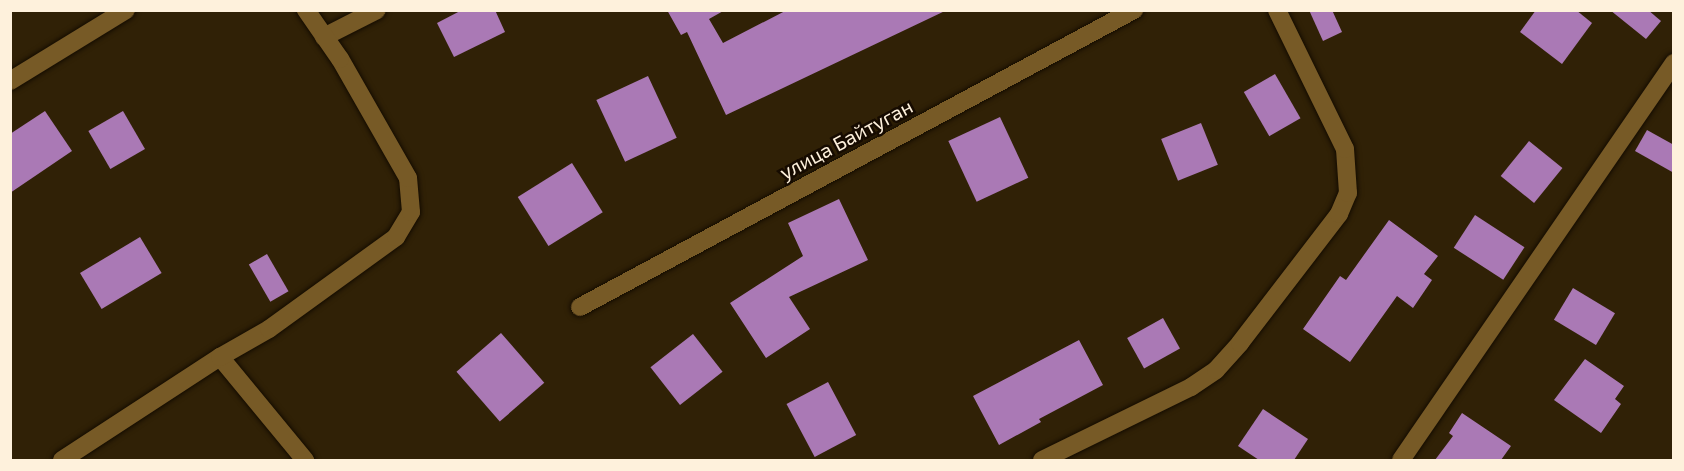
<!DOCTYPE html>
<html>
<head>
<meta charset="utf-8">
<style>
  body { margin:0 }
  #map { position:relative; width:1684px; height:471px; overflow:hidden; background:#302106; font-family:"Exo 2",sans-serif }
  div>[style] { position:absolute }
  .building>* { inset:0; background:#aa79b5; transform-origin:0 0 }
  .roads { filter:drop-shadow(0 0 2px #140c01) drop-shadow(0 0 2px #140c01) }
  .minor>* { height:18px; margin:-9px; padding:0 9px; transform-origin:9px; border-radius:9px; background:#775a26 }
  span { translate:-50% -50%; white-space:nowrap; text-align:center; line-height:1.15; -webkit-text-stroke:5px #160b00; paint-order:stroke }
  .street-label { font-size:20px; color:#fef1dc }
  .frame { position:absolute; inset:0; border:12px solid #fef1dc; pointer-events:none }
</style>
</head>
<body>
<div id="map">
  <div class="building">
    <i style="clip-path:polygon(462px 10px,495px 10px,505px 32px,454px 57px,437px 23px)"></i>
    <i style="clip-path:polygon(667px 10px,725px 10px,709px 19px,723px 43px,787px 10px,947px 10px,726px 115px,687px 32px,681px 35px)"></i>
    <i style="clip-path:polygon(1309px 10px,1332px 10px,1342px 32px,1323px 41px)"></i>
    <i style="clip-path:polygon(1536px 10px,1576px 10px,1592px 23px,1562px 64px,1520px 32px)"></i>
    <i style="clip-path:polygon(1610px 10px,1648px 10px,1661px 21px,1646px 39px)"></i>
    <i style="left:1275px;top:74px;width:51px;height:36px;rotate:60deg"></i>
    <i style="left:648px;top:76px;width:68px;height:57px;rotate:65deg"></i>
    <i style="clip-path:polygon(45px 111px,72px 151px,10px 193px,10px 134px)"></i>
    <i style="left:123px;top:111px;width:44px;height:40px;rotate:60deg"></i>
    <i style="left:1000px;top:117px;width:67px;height:57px;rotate:65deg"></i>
    <i style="left:1201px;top:123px;width:45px;height:43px;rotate:68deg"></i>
    <i style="clip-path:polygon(1647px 130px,1674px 145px,1674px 173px,1635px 151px)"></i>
    <i style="left:1529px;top:141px;width:43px;height:45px;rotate:39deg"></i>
    <i style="left:572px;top:163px;width:58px;height:64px;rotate:58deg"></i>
    <i style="clip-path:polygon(839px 199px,868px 260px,789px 297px,810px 329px,766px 358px,730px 303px,803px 256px,788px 223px)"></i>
    <i style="left:1475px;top:215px;width:59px;height:39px;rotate:33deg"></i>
    <i style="clip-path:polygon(1389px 220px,1438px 256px,1424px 274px,1432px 280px,1413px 308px,1397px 296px,1350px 362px,1303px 329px,1340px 276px,1346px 280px)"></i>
    <i style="left:140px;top:237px;width:42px;height:70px;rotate:59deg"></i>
    <i style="left:267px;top:254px;width:43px;height:21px;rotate:60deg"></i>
    <i style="left:1573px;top:288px;width:49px;height:37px;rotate:31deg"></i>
    <i style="left:1163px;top:318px;width:35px;height:41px;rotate:61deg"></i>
    <i style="left:501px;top:333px;width:66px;height:59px;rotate:49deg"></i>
    <i style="left:693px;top:334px;width:48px;height:54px;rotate:52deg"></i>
    <i style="clip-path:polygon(1079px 340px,1103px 385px,1039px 419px,1041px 422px,999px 445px,973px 396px)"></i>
    <i style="clip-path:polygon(1585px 359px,1624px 386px,1615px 399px,1621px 404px,1601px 433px,1554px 400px)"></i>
    <i style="left:828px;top:382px;width:60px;height:47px;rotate:62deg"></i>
    <i style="clip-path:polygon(1263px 409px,1308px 439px,1294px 460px,1259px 460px,1238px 446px)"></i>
    <i style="clip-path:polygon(1462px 413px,1511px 446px,1501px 460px,1435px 460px,1453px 436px,1449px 433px)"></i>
  </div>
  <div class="roads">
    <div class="minor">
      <i style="left:324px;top:37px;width:59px;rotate:-27deg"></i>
      <i style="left:10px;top:81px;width:136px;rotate:-31.5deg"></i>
      <i style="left:580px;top:307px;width:629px;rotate:-28.2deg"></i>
      <i style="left:220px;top:357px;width:134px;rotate:50.5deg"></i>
      <i style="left:62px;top:460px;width:189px;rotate:-33.1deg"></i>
      <i style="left:220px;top:357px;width:56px;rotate:-29.7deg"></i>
      <i style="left:269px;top:329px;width:157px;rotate:-35.9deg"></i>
      <i style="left:396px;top:237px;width:29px;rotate:-59deg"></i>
      <i style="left:411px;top:212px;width:34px;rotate:-95deg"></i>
      <i style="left:408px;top:178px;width:137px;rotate:-119.7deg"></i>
      <i style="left:340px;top:59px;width:60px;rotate:-124.8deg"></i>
      <i style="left:1042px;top:460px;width:166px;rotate:-26.1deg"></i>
      <i style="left:1191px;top:387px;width:30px;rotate:-34deg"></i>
      <i style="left:1216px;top:370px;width:36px;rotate:-48deg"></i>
      <i style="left:1240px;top:343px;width:163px;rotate:-52.5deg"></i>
      <i style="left:1339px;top:214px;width:23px;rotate:-67deg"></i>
      <i style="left:1348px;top:193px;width:44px;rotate:-93.9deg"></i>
      <i style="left:1345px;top:149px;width:155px;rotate:-116.1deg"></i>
      <i style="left:1401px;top:460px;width:482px;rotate:-55.5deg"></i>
    </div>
  </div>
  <div class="street-label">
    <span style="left:846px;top:139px;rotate:-28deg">улица Байтуган</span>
  </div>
  <div class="frame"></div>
</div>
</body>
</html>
